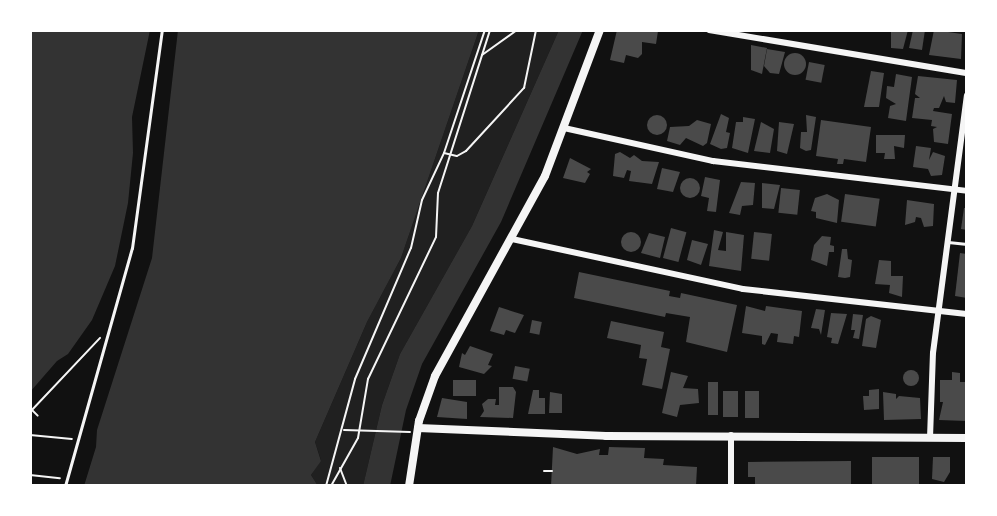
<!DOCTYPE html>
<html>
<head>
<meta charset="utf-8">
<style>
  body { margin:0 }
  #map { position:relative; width:997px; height:516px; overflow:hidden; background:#111; font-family:"Asap Condensed",sans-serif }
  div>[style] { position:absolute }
  .green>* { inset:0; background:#202020 }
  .water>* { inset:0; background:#333 }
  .building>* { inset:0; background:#4a4a4a; transform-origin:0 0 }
  .round { border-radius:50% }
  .path>* { height:2px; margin:-1px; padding:0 1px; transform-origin:1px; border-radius:1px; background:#f5f5f5 }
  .service>* { height:3px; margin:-1.5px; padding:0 1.5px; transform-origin:1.5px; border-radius:1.5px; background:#f5f5f5 }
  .minor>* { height:6px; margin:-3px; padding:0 3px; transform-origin:3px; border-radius:3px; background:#f5f5f5 }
  .tertiary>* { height:8px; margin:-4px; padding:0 4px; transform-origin:4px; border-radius:4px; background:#f5f5f5 }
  span { translate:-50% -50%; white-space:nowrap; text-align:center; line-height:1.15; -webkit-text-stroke:5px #fff; paint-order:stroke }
  .frame { position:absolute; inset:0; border:32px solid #fff; pointer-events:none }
</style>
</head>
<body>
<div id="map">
  <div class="green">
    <i style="clip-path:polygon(479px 30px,559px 30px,472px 226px,400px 354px,382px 405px,363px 486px,318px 486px,311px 475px,321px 460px,315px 442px,367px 322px,401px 258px)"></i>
  </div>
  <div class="water">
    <i style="clip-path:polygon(30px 30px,150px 30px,132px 117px,133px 153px,128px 203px,115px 266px,92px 320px,68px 354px,57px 361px,30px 392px)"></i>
    <i style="clip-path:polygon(178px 30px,479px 30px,401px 258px,367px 322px,315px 442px,321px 461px,311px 475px,318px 486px,84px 486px,96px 447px,97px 430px,152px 258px)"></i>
    <i style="clip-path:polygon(559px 30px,583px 30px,501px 222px,422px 364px,406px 410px,390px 486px,363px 486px,382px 405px,400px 354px,472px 226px)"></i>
  </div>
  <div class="building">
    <i style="clip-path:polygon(617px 30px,658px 31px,656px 44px,642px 42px,642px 54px,638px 58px,626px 55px,624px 63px,610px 60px)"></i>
    <i style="clip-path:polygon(891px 30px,908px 30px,903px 49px,891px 48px)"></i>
    <i style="clip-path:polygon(913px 30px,925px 30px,922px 50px,909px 48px)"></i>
    <i style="clip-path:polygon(934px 30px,962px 34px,961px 59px,929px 55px)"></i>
    <i style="clip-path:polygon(751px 45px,767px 48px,762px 74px,751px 70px)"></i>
    <i style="clip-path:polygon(767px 49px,785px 52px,779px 74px,770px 73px,764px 66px)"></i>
    <i class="round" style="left:784px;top:53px;width:22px;height:22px"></i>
    <i style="left:809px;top:62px;width:16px;height:18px;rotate:11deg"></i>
    <i style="clip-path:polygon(871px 71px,884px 73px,879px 107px,864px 107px)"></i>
    <i style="clip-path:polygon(896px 74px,912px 77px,906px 121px,888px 118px,890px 106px,896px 104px,886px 98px,887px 86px,894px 87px)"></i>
    <i style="clip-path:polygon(918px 76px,957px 80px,955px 103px,946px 102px,944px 96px,939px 108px,934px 108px,933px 111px,952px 114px,948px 144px,934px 142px,933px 129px,937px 127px,931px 126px,932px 120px,912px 118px,915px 98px,920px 98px,915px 94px)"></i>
    <i style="clip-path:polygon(721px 114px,729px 118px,726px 132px,730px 133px,727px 148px,721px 149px,710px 144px)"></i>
    <i class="round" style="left:647px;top:115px;width:20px;height:20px"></i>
    <i style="clip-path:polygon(806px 115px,816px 117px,811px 150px,806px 151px,800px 148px,801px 132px,807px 132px)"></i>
    <i style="clip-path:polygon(743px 117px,755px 119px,748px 153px,732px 148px,736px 122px,743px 122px)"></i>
    <i style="clip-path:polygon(697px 120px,711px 124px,707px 143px,703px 146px,686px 138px,680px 145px,667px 141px,670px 127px,689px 126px)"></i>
    <i style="clip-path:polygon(821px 120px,871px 127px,866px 162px,844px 159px,843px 164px,837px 164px,838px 159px,816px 156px)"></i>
    <i style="clip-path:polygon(761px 122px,774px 129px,770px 153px,754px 151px)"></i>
    <i style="clip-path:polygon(779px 122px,794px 124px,787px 154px,777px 151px)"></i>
    <i style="clip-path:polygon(876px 135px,905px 135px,904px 148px,894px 146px,895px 159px,884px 159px,885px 153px,876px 153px)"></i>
    <i style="clip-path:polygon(916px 146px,931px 148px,929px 160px,933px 152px,945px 156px,942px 175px,931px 176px,928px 169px,913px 167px)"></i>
    <i style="clip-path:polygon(620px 152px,630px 158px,634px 155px,642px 161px,659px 162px,652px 184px,629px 181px,631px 171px,627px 170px,624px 178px,613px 176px,615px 154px)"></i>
    <i style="clip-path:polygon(570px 158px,591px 169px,587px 172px,590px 174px,585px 183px,563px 178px)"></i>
    <i style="clip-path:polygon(662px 168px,680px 172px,673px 192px,657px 189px)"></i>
    <i style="clip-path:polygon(705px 177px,720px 180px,716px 212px,707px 211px,709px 198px,701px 196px)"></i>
    <i class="round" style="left:680px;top:178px;width:20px;height:20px"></i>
    <i style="clip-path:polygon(741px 182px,755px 183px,753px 205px,742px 206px,740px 215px,729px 213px)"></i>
    <i style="clip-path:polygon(762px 183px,780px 185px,774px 209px,762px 208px)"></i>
    <i style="left:781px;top:188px;width:19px;height:25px;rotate:6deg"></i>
    <i style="clip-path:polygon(827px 194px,839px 200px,837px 223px,816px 218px,816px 212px,811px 211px,815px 198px)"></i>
    <i style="left:845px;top:194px;width:35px;height:28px;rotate:8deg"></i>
    <i style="clip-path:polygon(907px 200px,934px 204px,933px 226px,924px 227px,921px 218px,916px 217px,915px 222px,905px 225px)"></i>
    <i style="clip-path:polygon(964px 208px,967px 208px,967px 230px,961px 229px)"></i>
    <i style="left:671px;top:228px;width:16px;height:31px;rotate:15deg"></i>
    <i style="clip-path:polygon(714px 230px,723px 232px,718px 250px,726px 251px,726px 232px,744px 235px,741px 271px,709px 266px)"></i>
    <i style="left:754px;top:232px;width:18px;height:27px;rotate:6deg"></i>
    <i class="round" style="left:621px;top:232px;width:20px;height:20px"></i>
    <i style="clip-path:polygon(649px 233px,665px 237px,660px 258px,641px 253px)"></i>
    <i style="clip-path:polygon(822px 236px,831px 237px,830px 245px,834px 246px,834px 252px,829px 252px,827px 266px,811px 260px,814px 245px)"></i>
    <i style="clip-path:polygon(692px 240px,708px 244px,701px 265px,687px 260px)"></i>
    <i style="clip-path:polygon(842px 249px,847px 249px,848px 259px,852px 260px,850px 277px,845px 278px,838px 277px)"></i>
    <i style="clip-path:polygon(960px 253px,967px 254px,967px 298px,955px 296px)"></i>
    <i style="clip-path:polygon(879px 260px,891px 261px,891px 276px,903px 276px,902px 297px,889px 293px,890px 285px,875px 284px)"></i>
    <i style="clip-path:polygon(579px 272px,670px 291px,669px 296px,680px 298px,681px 293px,737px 305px,727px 352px,686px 342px,690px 317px,666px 313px,665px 317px,574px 298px)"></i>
    <i style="clip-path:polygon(746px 306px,765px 311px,766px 306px,802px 311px,799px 337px,794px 336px,793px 344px,777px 342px,778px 334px,771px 333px,765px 345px,762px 344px,762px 336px,742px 333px)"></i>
    <i style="clip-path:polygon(499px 307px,524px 315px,515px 333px,506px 330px,504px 335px,490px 331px)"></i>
    <i style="clip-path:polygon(816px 309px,825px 310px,821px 335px,819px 329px,811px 328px)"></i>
    <i style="clip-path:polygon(831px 313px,847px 314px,838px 344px,831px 343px,832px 338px,827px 337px)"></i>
    <i style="clip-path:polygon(853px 314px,863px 315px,859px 339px,853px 338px,855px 330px,851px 330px)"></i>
    <i style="clip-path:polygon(871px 316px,881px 320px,876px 348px,862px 346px,866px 319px)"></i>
    <i style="left:532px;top:320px;width:10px;height:13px;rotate:11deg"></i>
    <i style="clip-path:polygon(611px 321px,664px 332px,661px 347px,670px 349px,662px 389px,642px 385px,647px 359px,639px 358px,641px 345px,607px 338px)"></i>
    <i style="clip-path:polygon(470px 346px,493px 354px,488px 365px,492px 366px,484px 374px,459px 367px,462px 353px,465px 355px)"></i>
    <i style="left:515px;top:366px;width:15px;height:13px;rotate:11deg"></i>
    <i class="round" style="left:903px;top:370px;width:16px;height:16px"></i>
    <i style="clip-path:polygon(671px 372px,688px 376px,683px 388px,698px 389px,699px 403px,680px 405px,677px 417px,662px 413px)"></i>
    <i style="clip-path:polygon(952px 372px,960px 373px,960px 382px,967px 382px,967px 421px,939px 420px,943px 402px,940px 402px,940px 380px,952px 380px)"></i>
    <i style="left:453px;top:380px;width:23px;height:16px"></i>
    <i style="left:708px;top:382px;width:10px;height:33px"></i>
    <i style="clip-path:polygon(499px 387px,513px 387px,516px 392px,513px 418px,480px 417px,484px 411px,482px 404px,488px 399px,496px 399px,495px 405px,499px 405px)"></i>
    <i style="clip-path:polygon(879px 389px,879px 409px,864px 410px,863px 396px,869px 396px,869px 390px)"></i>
    <i style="clip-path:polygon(533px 390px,539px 390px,539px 398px,545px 398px,545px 414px,528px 414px)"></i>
    <i style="left:723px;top:391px;width:15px;height:26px"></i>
    <i style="left:745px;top:391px;width:14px;height:27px"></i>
    <i style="clip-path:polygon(550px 392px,562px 394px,562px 413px,549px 413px)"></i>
    <i style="clip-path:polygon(883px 392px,896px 394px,896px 399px,899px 396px,920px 398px,921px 419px,884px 420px)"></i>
    <i style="clip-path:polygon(442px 398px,467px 402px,467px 419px,437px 417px)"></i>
    <i style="clip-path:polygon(553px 447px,577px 454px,600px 449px,599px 455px,608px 455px,609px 447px,645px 448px,644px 458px,664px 459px,663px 465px,697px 467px,696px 486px,551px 486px)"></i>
    <i style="left:872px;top:457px;width:47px;height:29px"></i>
    <i style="clip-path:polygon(933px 457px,950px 457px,950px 472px,944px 482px,932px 479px)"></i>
    <i style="clip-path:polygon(851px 461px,851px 486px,755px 484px,755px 477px,748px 477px,748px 462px)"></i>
  </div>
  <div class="path">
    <i style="left:482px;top:55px;width:43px;rotate:-35.5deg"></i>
    <i style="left:444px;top:153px;width:13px;rotate:13deg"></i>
    <i style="left:457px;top:156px;width:10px;rotate:-29deg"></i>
    <i style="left:466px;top:151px;width:86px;rotate:-47.4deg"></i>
    <i style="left:524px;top:88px;width:59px;rotate:-78.3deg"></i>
    <i style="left:32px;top:410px;width:8px;rotate:45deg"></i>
    <i style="left:30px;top:412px;width:102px;rotate:-46.6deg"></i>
    <i style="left:344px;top:430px;width:66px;rotate:1.7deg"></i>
    <i style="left:30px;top:435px;width:42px;rotate:5.4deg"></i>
    <i style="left:340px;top:468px;width:19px;rotate:69deg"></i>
    <i style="left:544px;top:471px;width:8px"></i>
    <i style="left:30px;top:475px;width:30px;rotate:6deg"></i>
    <i style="left:326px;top:486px;width:111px;rotate:-74.8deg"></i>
    <i style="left:355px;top:379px;width:142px;rotate:-66.9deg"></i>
    <i style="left:411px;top:248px;width:49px;rotate:-77.1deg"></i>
    <i style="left:422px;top:200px;width:52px;rotate:-64.9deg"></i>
    <i style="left:444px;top:153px;width:130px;rotate:-71.6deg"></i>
    <i style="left:331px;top:486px;width:55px;rotate:-60.6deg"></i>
    <i style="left:358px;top:438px;width:60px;rotate:-80.4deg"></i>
    <i style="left:368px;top:379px;width:157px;rotate:-64.4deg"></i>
    <i style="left:436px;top:237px;width:44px;rotate:-87.4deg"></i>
    <i style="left:438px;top:193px;width:171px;rotate:-72.3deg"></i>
  </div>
  <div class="service">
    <i style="left:948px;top:242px;width:19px;rotate:6deg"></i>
    <i style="left:65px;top:486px;width:247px;rotate:-74.3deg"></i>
    <i style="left:132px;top:248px;width:220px;rotate:-82.2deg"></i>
  </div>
  <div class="minor">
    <i style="left:709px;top:30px;width:262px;rotate:9.5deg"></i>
    <i style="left:564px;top:128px;width:153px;rotate:12.5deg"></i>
    <i style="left:713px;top:161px;width:256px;rotate:6.7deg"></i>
    <i style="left:512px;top:239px;width:236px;rotate:12.2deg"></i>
    <i style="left:743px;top:289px;width:225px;rotate:6.4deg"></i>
    <i style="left:731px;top:435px;width:51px;rotate:90deg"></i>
    <i style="left:930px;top:438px;width:85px;rotate:-88deg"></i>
    <i style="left:933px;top:353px;width:260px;rotate:-82.5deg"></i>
  </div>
  <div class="tertiary">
    <i style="left:418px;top:428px;width:188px;rotate:2.4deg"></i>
    <i style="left:606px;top:436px;width:361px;rotate:0.3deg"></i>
    <i style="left:409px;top:486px;width:66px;rotate:-81.3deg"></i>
    <i style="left:419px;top:421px;width:48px;rotate:-70.4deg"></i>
    <i style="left:435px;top:376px;width:228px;rotate:-61.2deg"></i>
    <i style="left:545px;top:176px;width:156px;rotate:-69.4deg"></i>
  </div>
  <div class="frame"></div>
</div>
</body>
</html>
